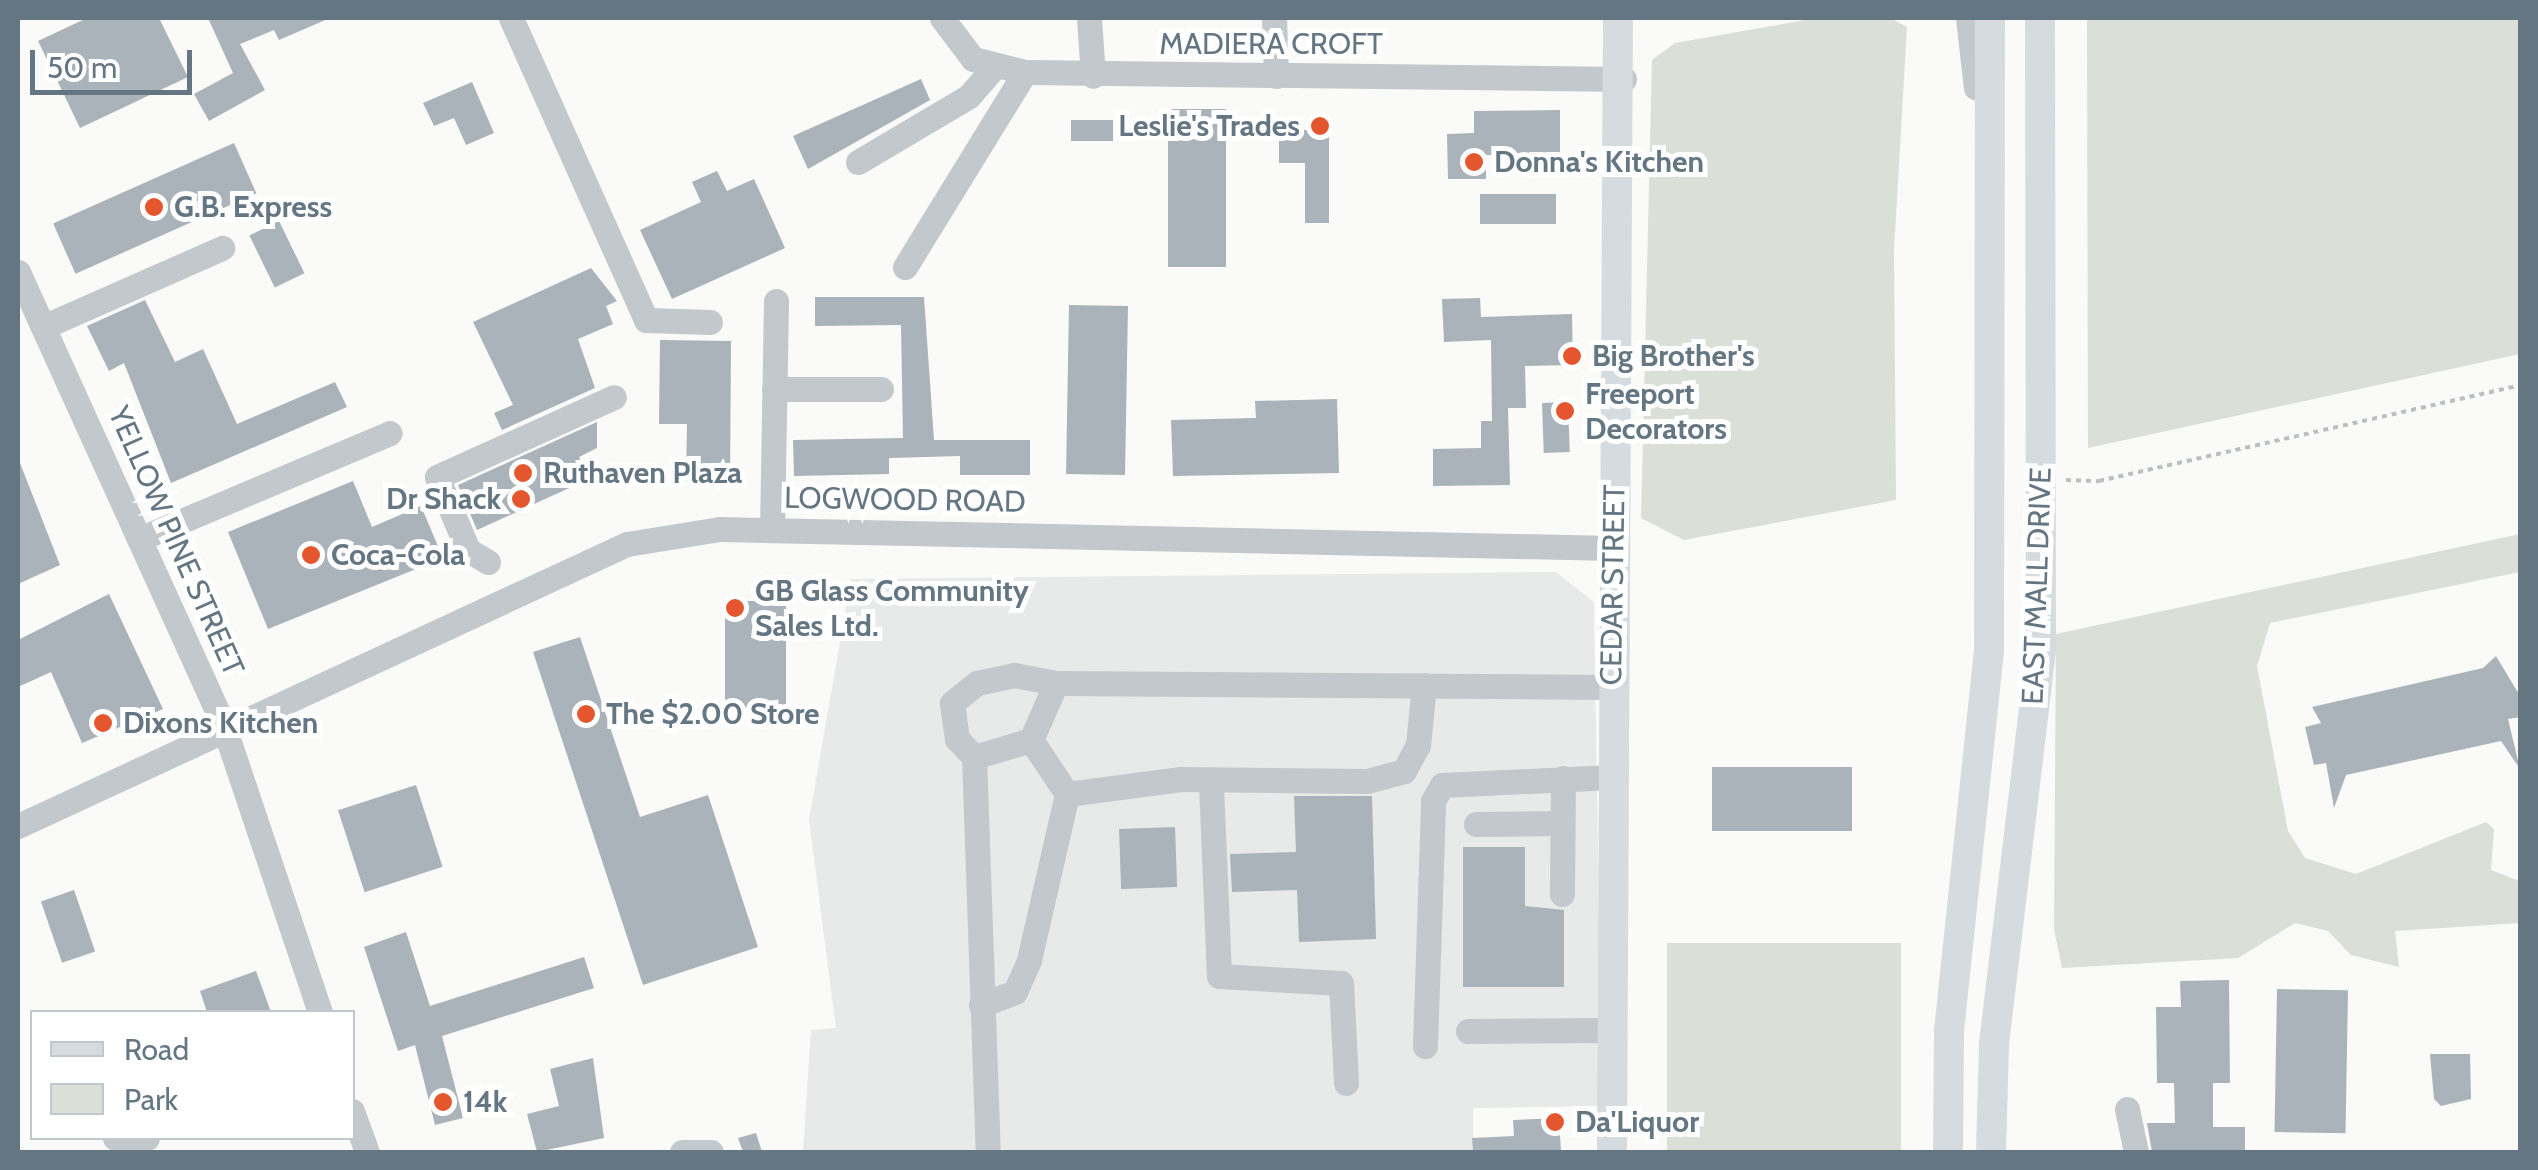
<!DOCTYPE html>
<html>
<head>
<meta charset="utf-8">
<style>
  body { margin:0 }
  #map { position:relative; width:2538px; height:1170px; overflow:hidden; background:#fafaf8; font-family:Cabin,sans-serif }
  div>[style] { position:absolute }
  .built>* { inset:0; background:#e8e9e9 }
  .green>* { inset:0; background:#dadfd7; transform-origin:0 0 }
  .building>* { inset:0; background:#aab3b9; transform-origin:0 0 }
  .path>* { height:4px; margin-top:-2px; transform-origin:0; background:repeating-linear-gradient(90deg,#bbbfc2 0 5px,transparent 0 10px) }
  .minor>* { height:25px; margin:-12.5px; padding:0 12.5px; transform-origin:12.5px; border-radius:12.5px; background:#c3c8cc }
  .major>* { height:30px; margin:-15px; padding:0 15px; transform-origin:15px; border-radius:15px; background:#d6dbdf }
  .dots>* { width:28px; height:28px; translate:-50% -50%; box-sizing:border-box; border:5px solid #fff; border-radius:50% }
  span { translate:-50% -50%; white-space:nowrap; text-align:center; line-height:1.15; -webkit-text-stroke:10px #fff; paint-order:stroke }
  .street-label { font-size:30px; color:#657683 }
  .poi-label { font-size:30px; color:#657683; font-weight:700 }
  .right { translate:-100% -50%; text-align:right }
  .left { translate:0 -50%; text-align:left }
  .frame { position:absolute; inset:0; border:20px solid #657683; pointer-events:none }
  .legend { position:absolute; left:30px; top:1010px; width:325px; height:130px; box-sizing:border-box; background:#fff; border:2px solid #c1c8cd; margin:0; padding:12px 18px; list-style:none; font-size:30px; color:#657683 }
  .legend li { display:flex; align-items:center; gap:20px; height:50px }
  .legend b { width:50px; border:2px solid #c1c8cd }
  .scale { position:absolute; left:30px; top:50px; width:162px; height:45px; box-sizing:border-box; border:5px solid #657683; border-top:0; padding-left:12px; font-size:30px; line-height:35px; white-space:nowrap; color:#657683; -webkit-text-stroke:8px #fff; paint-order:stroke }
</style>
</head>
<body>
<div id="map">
  <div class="built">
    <i style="clip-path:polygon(1556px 572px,1594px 602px,1602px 1106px,1473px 1108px,1473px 1152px,803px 1152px,811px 1030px,836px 1028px,809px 820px,851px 579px)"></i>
  </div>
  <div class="green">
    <i style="clip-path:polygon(1817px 18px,1890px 18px,1907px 27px,1894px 250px,1896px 500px,1684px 540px,1641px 518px,1652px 60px,1675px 43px)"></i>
    <i style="clip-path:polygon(2087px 18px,2520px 18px,2520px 354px,2088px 448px)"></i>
    <i style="clip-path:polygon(2520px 534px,2520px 572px,2270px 623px,2257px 666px,2288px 831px,2305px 858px,2356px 874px,2486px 822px,2494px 829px,2491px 870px,2519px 881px,2520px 923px,2395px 931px,2399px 967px,2351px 955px,2328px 931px,2295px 923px,2238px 958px,2062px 968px,2054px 929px,2056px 634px)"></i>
    <i style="left:1667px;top:943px;width:234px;height:209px"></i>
  </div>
  <div class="building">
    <i style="clip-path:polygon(87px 18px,159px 18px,188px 77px,80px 128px,38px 41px)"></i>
    <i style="clip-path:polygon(208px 18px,330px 18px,279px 40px,274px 30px,240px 44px,265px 90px,209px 121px,194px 94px,233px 73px)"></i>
    <i style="clip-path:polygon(921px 79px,930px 100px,808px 169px,793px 136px)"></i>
    <i style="clip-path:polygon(472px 82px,494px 133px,466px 145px,454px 118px,434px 126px,423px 103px)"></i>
    <i style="left:1226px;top:109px;width:158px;height:58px;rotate:90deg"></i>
    <i style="clip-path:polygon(1560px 110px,1560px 154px,1486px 155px,1486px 179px,1448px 179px,1447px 134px,1474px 133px,1474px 111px)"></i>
    <i style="left:1071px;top:120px;width:42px;height:21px"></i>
    <i style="clip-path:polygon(1279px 130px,1329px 130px,1329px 223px,1305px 223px,1305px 163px,1279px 163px)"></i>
    <i style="left:234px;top:143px;width:55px;height:198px;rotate:66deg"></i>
    <i style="clip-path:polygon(717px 171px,727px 191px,754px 179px,785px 248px,672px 299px,640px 230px,701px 202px,692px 182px)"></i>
    <i style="left:1480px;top:194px;width:76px;height:30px"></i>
    <i style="left:279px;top:221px;width:58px;height:33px;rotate:64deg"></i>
    <i style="clip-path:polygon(591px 268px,617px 301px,606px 306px,613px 324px,578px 339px,595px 388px,502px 430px,494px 413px,513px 405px,473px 322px)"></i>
    <i style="clip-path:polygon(815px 297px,924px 297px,934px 440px,1030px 440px,1030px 475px,960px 475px,960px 456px,889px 458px,889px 474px,794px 476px,793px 440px,903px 438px,901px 325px,815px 326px)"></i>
    <i style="clip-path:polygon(1480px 298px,1481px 317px,1572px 314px,1573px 365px,1525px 366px,1526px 408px,1508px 408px,1510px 485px,1433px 486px,1433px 449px,1481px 448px,1481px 421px,1492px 421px,1491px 340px,1444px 342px,1442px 299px)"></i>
    <i style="clip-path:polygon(145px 300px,175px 362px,203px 349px,237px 424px,335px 382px,347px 407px,171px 483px,124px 363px,109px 371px,87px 326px)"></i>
    <i style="left:1069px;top:305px;width:59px;height:169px;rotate:1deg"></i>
    <i style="clip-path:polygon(660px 340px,731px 341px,730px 482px,686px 481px,687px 424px,659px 424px)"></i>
    <i style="clip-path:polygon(1337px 399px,1339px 473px,1173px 476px,1171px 420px,1256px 418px,1255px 401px)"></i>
    <i style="left:1568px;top:402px;width:50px;height:26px;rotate:88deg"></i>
    <i style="clip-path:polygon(597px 422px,597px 448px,579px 457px,589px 479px,477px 530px,458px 485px)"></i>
    <i style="clip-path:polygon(18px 458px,60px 565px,18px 584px)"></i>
    <i style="clip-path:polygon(353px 481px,372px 527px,421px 506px,443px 558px,268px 629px,228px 532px)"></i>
    <i style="clip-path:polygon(109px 594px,163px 709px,82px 743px,51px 672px,18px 687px,18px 640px)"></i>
    <i style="left:725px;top:601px;width:61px;height:107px"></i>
    <i style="clip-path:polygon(580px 637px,640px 817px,708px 795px,758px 947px,643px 985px,533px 652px)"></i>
    <i style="clip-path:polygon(2496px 656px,2520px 696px,2520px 717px,2508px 719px,2520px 769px,2501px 741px,2346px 775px,2334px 808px,2326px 763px,2314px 765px,2305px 727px,2321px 723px,2312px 707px,2483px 668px)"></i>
    <i style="left:1712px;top:767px;width:140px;height:64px"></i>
    <i style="left:416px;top:785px;width:86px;height:82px;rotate:72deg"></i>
    <i style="clip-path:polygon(1294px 796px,1372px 796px,1376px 939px,1299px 942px,1297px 890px,1232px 892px,1230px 854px,1296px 852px)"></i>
    <i style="left:1175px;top:827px;width:60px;height:56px;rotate:88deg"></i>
    <i style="clip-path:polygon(1463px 847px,1525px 847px,1525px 906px,1564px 910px,1564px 987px,1463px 987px)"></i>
    <i style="left:74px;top:890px;width:65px;height:35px;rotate:71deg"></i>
    <i style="clip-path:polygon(406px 932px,430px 1006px,584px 957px,594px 988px,442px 1036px,463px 1118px,435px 1125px,415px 1045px,398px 1051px,364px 947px)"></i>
    <i style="clip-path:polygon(256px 971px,271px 1012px,207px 1012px,200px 991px)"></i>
    <i style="clip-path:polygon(2229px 980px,2230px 1083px,2213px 1083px,2213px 1127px,2245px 1127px,2245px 1152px,2152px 1152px,2147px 1123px,2175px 1123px,2174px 1083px,2157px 1083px,2156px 1007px,2181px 1007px,2180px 981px)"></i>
    <i style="left:2277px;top:989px;width:71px;height:143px;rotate:1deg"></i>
    <i style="clip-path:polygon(2430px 1054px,2470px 1054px,2471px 1099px,2441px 1106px,2434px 1099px)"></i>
    <i style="clip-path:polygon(593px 1058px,604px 1138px,537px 1152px,527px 1114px,559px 1106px,550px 1069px)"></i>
    <i style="clip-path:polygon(1559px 1118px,1561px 1152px,1473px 1152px,1472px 1138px,1514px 1136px,1513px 1120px)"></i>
    <i style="clip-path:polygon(756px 1133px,762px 1152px,743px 1152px,738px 1138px)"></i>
  </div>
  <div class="path">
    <i style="left:2066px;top:480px;width:33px;rotate:2deg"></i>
    <i style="left:2099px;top:481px;width:432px;rotate:-12.8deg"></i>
  </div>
  <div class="minor">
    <i style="left:511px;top:18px;width:331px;rotate:65.9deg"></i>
    <i style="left:646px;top:320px;width:64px;rotate:1.8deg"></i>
    <i style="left:942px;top:18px;width:51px;rotate:52.9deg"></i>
    <i style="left:973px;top:59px;width:54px;rotate:14deg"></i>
    <i style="left:1025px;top:72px;width:599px;rotate:0.67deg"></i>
    <i style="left:1089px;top:18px;width:58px;rotate:86.1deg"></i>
    <i style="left:1274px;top:18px;width:58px;rotate:88deg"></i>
    <i style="left:1968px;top:18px;width:70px;rotate:83.5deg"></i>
    <i style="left:858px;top:162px;width:129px;rotate:-30.7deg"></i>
    <i style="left:969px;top:96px;width:41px;rotate:-48.9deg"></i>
    <i style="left:905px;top:267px;width:229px;rotate:-58.4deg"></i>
    <i style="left:18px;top:272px;width:499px;rotate:65.6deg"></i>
    <i style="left:224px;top:727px;width:301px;rotate:71.4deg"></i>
    <i style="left:43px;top:327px;width:196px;rotate:-23.8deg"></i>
    <i style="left:774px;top:389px;width:107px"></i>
    <i style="left:772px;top:530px;width:229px;rotate:-89deg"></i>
    <i style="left:139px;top:539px;width:272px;rotate:-22.9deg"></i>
    <i style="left:488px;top:562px;width:23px;rotate:-149deg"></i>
    <i style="left:468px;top:550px;width:79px;rotate:-113deg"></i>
    <i style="left:437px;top:477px;width:194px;rotate:-24.3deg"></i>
    <i style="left:1056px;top:683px;width:62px;rotate:113.7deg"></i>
    <i style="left:1031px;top:740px;width:59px;rotate:163.4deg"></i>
    <i style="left:974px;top:757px;width:25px;rotate:-133deg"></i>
    <i style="left:957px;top:739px;width:36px;rotate:-98deg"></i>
    <i style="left:952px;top:703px;width:32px;rotate:-39deg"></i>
    <i style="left:977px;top:683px;width:38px;rotate:-12deg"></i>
    <i style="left:1014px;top:675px;width:43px;rotate:10.8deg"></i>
    <i style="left:1056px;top:683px;width:556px;rotate:0.41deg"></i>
    <i style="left:1031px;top:740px;width:65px;rotate:56.3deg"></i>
    <i style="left:1067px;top:794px;width:115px;rotate:-7.5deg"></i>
    <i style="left:1181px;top:779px;width:186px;rotate:0.6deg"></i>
    <i style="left:1367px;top:781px;width:38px;rotate:-15deg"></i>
    <i style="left:1404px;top:771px;width:30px;rotate:-62deg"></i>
    <i style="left:1418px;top:745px;width:60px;rotate:-84.3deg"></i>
    <i style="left:974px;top:757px;width:395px;rotate:88deg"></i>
    <i style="left:1211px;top:785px;width:191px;rotate:87.6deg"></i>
    <i style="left:1219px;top:976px;width:122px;rotate:3.3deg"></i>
    <i style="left:1341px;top:983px;width:100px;rotate:87.1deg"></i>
    <i style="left:1476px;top:824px;width:86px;rotate:-0.7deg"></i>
    <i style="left:18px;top:826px;width:671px;rotate:-24.85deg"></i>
    <i style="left:627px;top:544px;width:94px;rotate:-9.2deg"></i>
    <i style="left:720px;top:529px;width:893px;rotate:1.22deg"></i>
    <i style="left:1562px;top:894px;width:116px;rotate:-89.5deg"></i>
    <i style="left:981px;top:1005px;width:36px;rotate:-21deg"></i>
    <i style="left:1015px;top:992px;width:35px;rotate:-66deg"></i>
    <i style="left:1029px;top:960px;width:170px;rotate:-77.1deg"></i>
    <i style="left:1468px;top:1031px;width:144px;rotate:-0.4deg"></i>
    <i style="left:1425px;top:1046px;width:245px;rotate:-88.1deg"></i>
    <i style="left:1433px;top:801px;width:18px;rotate:-61deg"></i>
    <i style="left:1442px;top:785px;width:170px;rotate:-2.7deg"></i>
    <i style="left:2127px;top:1109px;width:44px;rotate:78.2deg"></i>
    <i style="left:352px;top:1111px;width:44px;rotate:69.9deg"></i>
    <i style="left:115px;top:1138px;width:32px"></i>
    <i style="left:682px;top:1152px;width:29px"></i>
  </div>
  <div class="major">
    <i style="left:1612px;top:1152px;width:1134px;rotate:-89.7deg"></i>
    <i style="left:1948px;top:1152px;width:121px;rotate:-89.5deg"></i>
    <i style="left:1949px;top:1031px;width:383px;rotate:-84deg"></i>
    <i style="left:1989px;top:650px;width:632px;rotate:-89.91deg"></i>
    <i style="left:1991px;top:1152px;width:108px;rotate:-88.4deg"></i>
    <i style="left:1994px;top:1044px;width:396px;rotate:-83.2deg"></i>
    <i style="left:2041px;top:651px;width:633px;rotate:-90.09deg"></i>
  </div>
  <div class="dots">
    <i style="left:1320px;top:126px;background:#e4572e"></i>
    <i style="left:1474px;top:162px;background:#e4572e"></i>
    <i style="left:154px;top:207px;background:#e4572e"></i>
    <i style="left:1572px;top:356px;background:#e4572e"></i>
    <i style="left:1565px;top:411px;background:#e4572e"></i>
    <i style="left:523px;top:473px;background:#e4572e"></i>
    <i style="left:521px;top:499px;background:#e4572e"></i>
    <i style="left:311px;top:555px;background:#e4572e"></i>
    <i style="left:735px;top:608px;background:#e4572e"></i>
    <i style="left:586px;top:714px;background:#e4572e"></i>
    <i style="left:103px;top:723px;background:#e4572e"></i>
    <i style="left:443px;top:1102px;background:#e4572e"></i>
    <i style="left:1555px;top:1122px;background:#e4572e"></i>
  </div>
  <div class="street-label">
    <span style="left:1271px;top:44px">MADIERA CROFT</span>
    <span style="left:905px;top:500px;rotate:1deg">LOGWOOD ROAD</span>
    <span style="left:176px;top:541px;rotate:66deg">YELLOW PINE STREET</span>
    <span style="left:1613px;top:585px;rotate:-89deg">CEDAR STREET</span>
    <span style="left:2037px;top:586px;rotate:-88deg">EAST MALL DRIVE</span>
  </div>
  <div class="poi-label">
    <span class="right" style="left:1300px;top:126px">Leslie's Trades</span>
    <span class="left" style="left:1494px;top:162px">Donna's Kitchen</span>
    <span class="left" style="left:174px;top:207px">G.B. Express</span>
    <span class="left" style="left:1592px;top:356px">Big Brother's</span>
    <span class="left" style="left:1585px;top:411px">Freeport<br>Decorators</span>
    <span class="left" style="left:543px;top:473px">Ruthaven Plaza</span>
    <span class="right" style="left:501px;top:499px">Dr Shack</span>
    <span class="left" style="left:331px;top:555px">Coca-Cola</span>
    <span class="left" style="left:755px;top:608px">GB Glass Community<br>Sales Ltd.</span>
    <span class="left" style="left:606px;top:714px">The $2.00 Store</span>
    <span class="left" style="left:123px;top:723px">Dixons Kitchen</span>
    <span class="left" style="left:463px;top:1102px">14k</span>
    <span class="left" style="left:1575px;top:1122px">Da'Liquor</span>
  </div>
  <div class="frame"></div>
  <ul class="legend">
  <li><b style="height:12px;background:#d6dbdf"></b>Road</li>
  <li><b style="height:28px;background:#dadfd7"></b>Park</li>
  </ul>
  <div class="scale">50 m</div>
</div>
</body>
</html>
